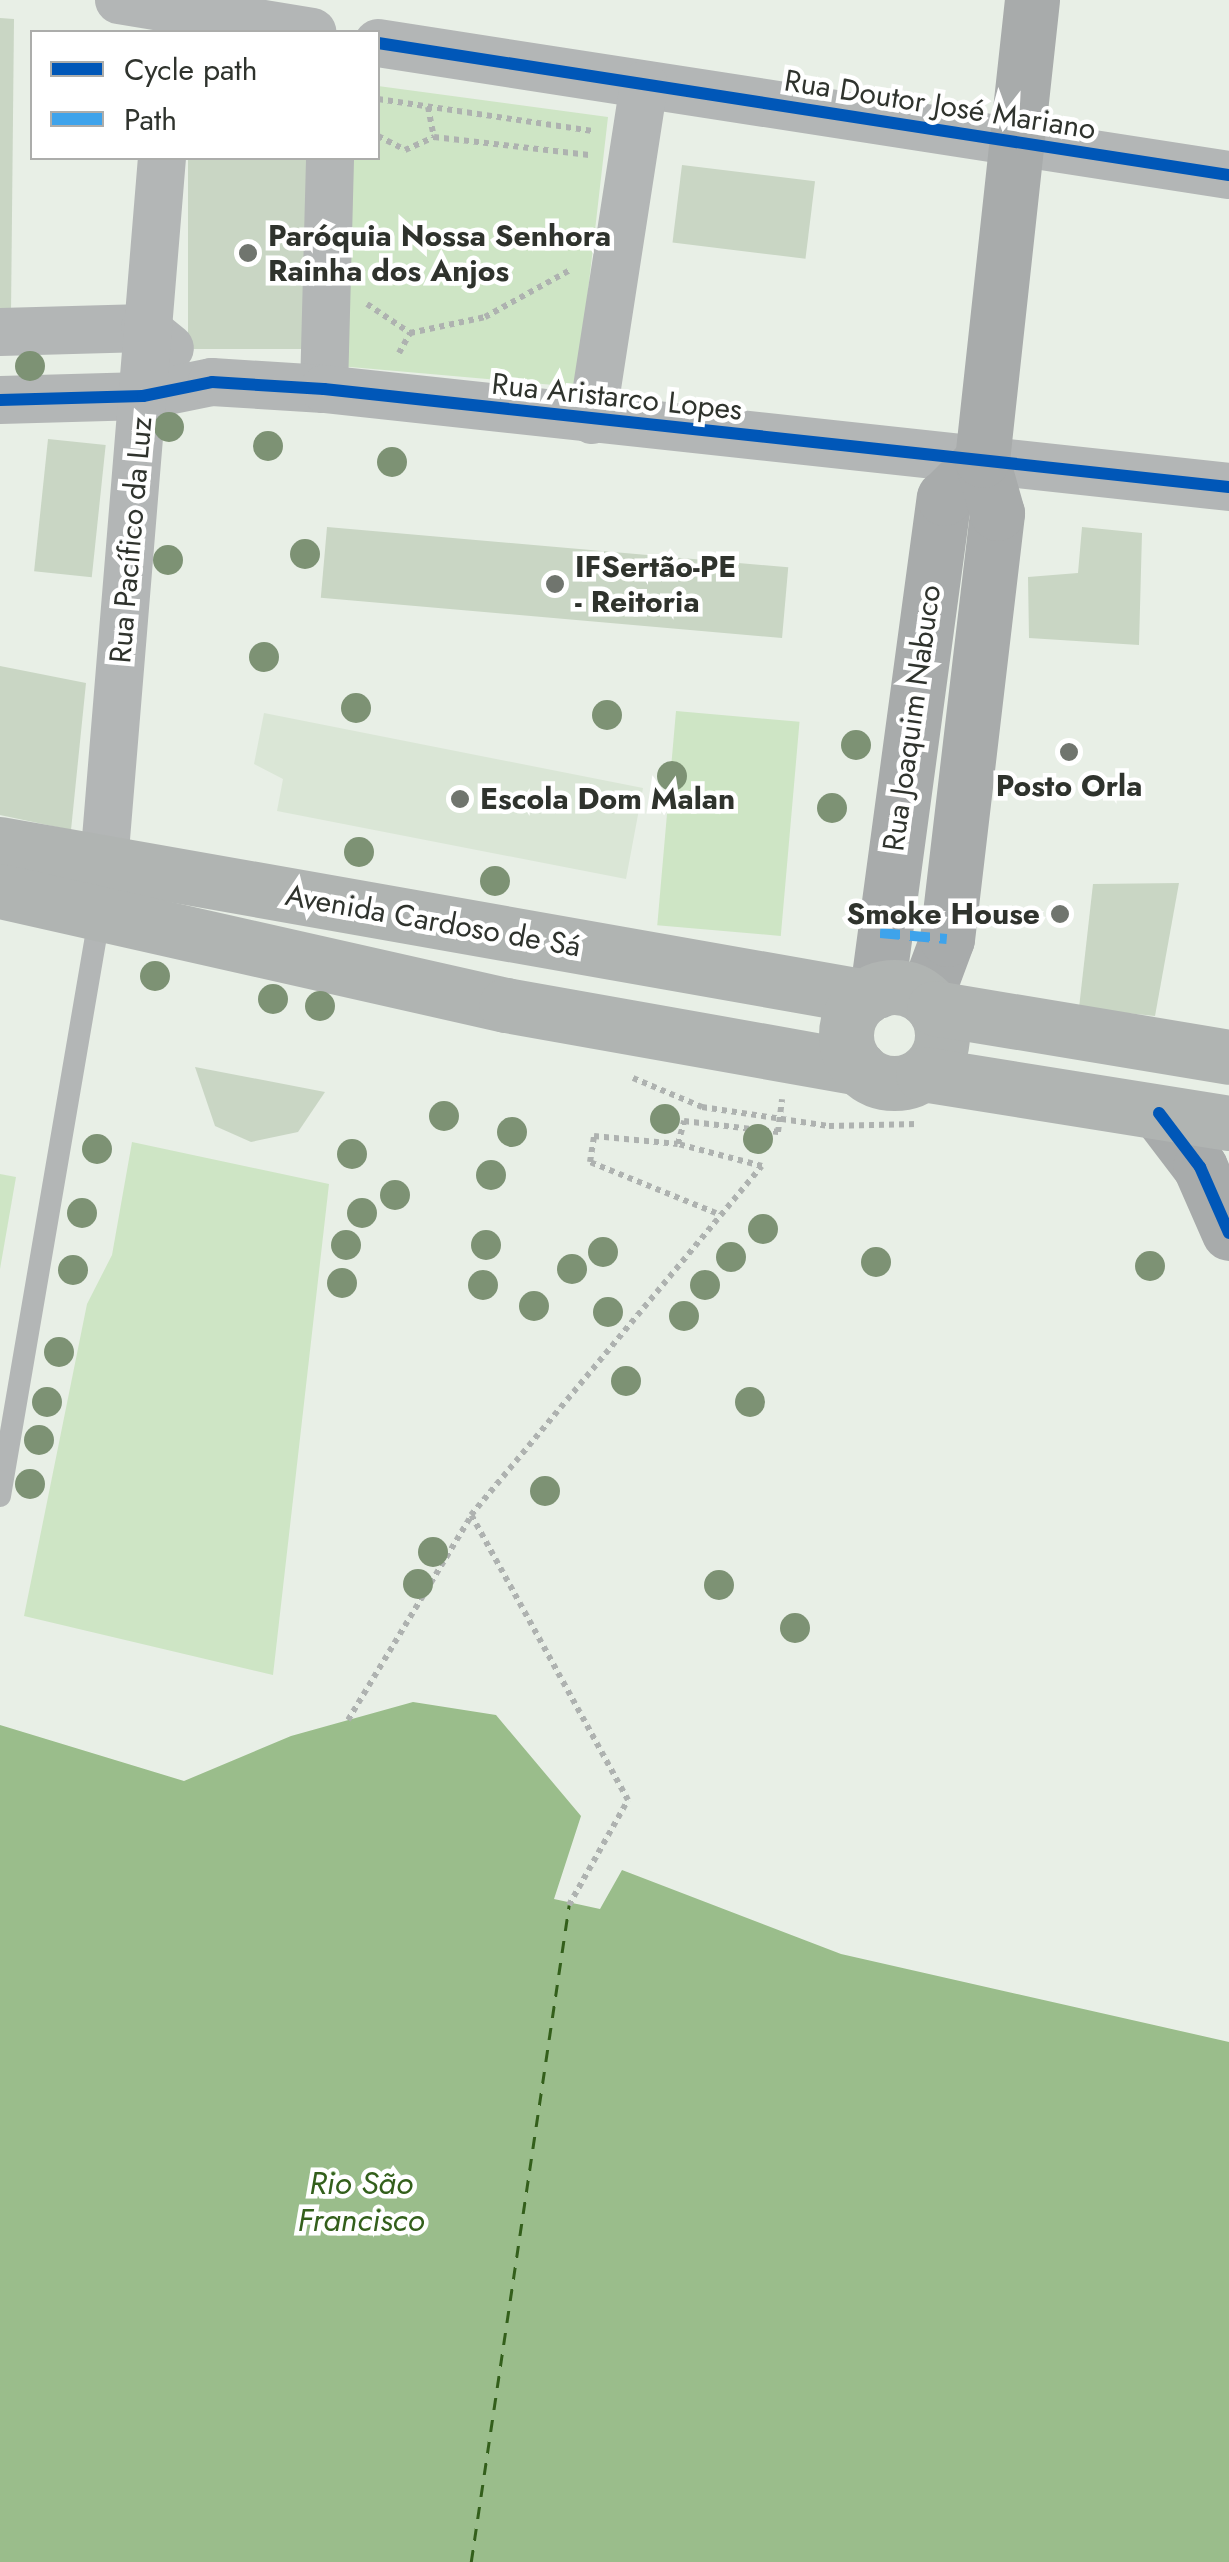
<!DOCTYPE html>
<html>
<head>
<meta charset="utf-8">
<style>
  body { margin:0 }
  #map { position:relative; width:1229px; height:2562px; overflow:hidden; background:#e8efe6; font-family:Jost,sans-serif }
  div>[style] { position:absolute }
  .built>* { inset:0; background:#dae6d6 }
  .green>* { inset:0; background:#cee5c5; transform-origin:0 0 }
  .water>* { inset:0; background:#9abd8b }
  .ferry>* { height:2.5px; margin-top:-1.25px; transform-origin:0; background:repeating-linear-gradient(90deg,#335f1b 0 12px,transparent 0 22px) }
  .building>* { inset:0; background:#c9d6c4; transform-origin:0 0 }
  .path>* { height:6px; margin-top:-3px; transform-origin:0; background:repeating-linear-gradient(90deg,#aeb2b0 0 5px,transparent 0 10px) }
  .lane>* { height:22px; margin:-11px; padding:0 11px; transform-origin:11px; border-radius:11px; background:#b3b6b6 }
  .street>* { height:48px; margin:-24px; padding:0 24px; transform-origin:24px; border-radius:24px; background:#b3b6b6 }
  .secondary>* { height:55px; margin:-27.5px; padding:0 27.5px; transform-origin:27.5px; border-radius:27.5px; background:#a8abab }
  .highway>* { height:55px; margin:-27.5px; padding:0 27.5px; transform-origin:27.5px; border-radius:27.5px; background:#b0b4b2 }
  .highway>.ring { margin:-27.5px; padding:0; box-sizing:content-box; background:none; border:55px solid #b0b4b2; border-radius:50% }
  .quiet>* { height:10px; margin-top:-5px; transform-origin:0; background:repeating-linear-gradient(90deg,#3ea3eb 0 20px,transparent 0 30px) }
  .cycleway>* { height:12px; margin:-6px; padding:0 6px; transform-origin:6px; border-radius:6px; background:#0057b8 }
  .trees>* { width:30px; height:30px; margin:-15px; border-radius:50%; background:#7d9274 }
  .dots>* { width:28px; height:28px; translate:-50% -50%; box-sizing:border-box; border:5px solid #fff; border-radius:50% }
  span { translate:-50% -50%; white-space:nowrap; text-align:center; line-height:1.15; -webkit-text-stroke:9px #fff; paint-order:stroke }
  .street-label { font-size:30px; color:#2f332d }
  .poi-label { font-size:30px; color:#2f332d; font-weight:700 }
  .left { translate:0 -50%; text-align:left }
  .right { translate:-100% -50%; text-align:right }
  .water-label { font-size:32px; color:#335f1b; font-style:italic }
  .legend { position:absolute; left:30px; top:30px; width:350px; height:130px; box-sizing:border-box; background:#fff; border:2px solid #acadab; margin:0; padding:12px 18px; list-style:none; font-size:30px; color:#2f332d }
  .legend li { display:flex; align-items:center; gap:20px; height:50px }
  .legend b { width:50px; border:2px solid #acadab }
</style>
</head>
<body>
<div id="map">
  <div class="built">
    <i style="clip-path:polygon(264px 713px,643px 788px,626px 879px,277px 811px,283px 779px,254px 764px)"></i>
  </div>
  <div class="green">
    <i style="clip-path:polygon(378px 86px,608px 117px,577px 387px,339px 366px,348px 158px,378px 158px)"></i>
    <i style="left:676px;top:711px;width:124px;height:215px;rotate:5deg"></i>
    <i style="clip-path:polygon(132px 1142px,329px 1184px,273px 1675px,24px 1616px,87px 1304px,112px 1255px)"></i>
    <i style="clip-path:polygon(0 1174px,16px 1177px,0 1269px)"></i>
  </div>
  <div class="water">
    <i style="clip-path:polygon(413px 1702px,496px 1715px,581px 1816px,554px 1899px,600px 1909px,622px 1870px,841px 1954px,1229px 2042px,1229px 2562px,0 2562px,0 1725px,184px 1781px,291px 1736px)"></i>
  </div>
  <div class="ferry">
    <i style="left:471px;top:2562px;width:664px;rotate:-81.52deg"></i>
  </div>
  <div class="building">
    <i style="clip-path:polygon(0 18px,14px 19px,11px 314px,0 312px)"></i>
    <i style="left:188px;top:158px;width:127px;height:191px"></i>
    <i style="left:682px;top:165px;width:134px;height:78px;rotate:7deg"></i>
    <i style="left:48px;top:439px;width:58px;height:133px;rotate:6deg"></i>
    <i style="left:327px;top:527px;width:463px;height:71px;rotate:5deg"></i>
    <i style="clip-path:polygon(1082px 527px,1142px 533px,1139px 645px,1029px 638px,1028px 577px,1078px 573px)"></i>
    <i style="clip-path:polygon(0 666px,86px 683px,71px 830px,0 815px)"></i>
    <i style="clip-path:polygon(1179px 883px,1155px 1016px,1079px 1008px,1093px 884px)"></i>
    <i style="clip-path:polygon(195px 1067px,325px 1092px,298px 1132px,251px 1142px,215px 1126px)"></i>
  </div>
  <div class="path">
    <i style="left:378px;top:99px;width:217px;rotate:8.5deg"></i>
    <i style="left:428px;top:107px;width:31px;rotate:79deg"></i>
    <i style="left:378px;top:136px;width:30px;rotate:27deg"></i>
    <i style="left:405px;top:150px;width:32px;rotate:-24deg"></i>
    <i style="left:434px;top:137px;width:156px;rotate:6.6deg"></i>
    <i style="left:367px;top:304px;width:52px;rotate:34deg"></i>
    <i style="left:410px;top:333px;width:77px;rotate:-12deg"></i>
    <i style="left:485px;top:317px;width:99px;rotate:-28.9deg"></i>
    <i style="left:399px;top:353px;width:23px;rotate:-61deg"></i>
    <i style="left:633px;top:1078px;width:75px;rotate:22.8deg"></i>
    <i style="left:702px;top:1107px;width:128px;rotate:8.5deg"></i>
    <i style="left:829px;top:1126px;width:88px;rotate:-1.3deg"></i>
    <i style="left:716px;top:1213px;width:136px;rotate:-158deg"></i>
    <i style="left:590px;top:1162px;width:26px;rotate:-81deg"></i>
    <i style="left:594px;top:1136px;width:84px;rotate:5.4deg"></i>
    <i style="left:678px;top:1144px;width:24px;rotate:-75deg"></i>
    <i style="left:684px;top:1121px;width:95px;rotate:6.7deg"></i>
    <i style="left:778px;top:1132px;width:33px;rotate:-83deg"></i>
    <i style="left:348px;top:1720px;width:238px;rotate:-58.9deg"></i>
    <i style="left:569px;top:1905px;width:120px;rotate:-60.7deg"></i>
    <i style="left:628px;top:1800px;width:325px;rotate:-118.8deg"></i>
    <i style="left:471px;top:1515px;width:454px;rotate:-50.2deg"></i>
    <i style="left:762px;top:1166px;width:87px;rotate:-165.3deg"></i>
  </div>
  <div class="lane">
    <i style="left:0;top:1496px;width:592px;rotate:-80.27deg"></i>
  </div>
  <div class="street">
    <i style="left:119px;top:0;width:196px;rotate:9.4deg"></i>
    <i style="left:378px;top:43px;width:861px;rotate:8.82deg"></i>
    <i style="left:0;top:332px;width:145px;rotate:-1.6deg"></i>
    <i style="left:145px;top:328px;width:32px;rotate:39deg"></i>
    <i style="left:324px;top:389px;width:231px;rotate:-88.5deg"></i>
    <i style="left:0;top:400px;width:143px;rotate:-1.6deg"></i>
    <i style="left:143px;top:396px;width:70px;rotate:-11.5deg"></i>
    <i style="left:212px;top:382px;width:112px;rotate:3.6deg"></i>
    <i style="left:324px;top:389px;width:910px;rotate:6.18deg"></i>
    <i style="left:592px;top:420px;width:339px;rotate:-81.2deg"></i>
    <i style="left:104px;top:863px;width:707px;rotate:-85.3deg"></i>
  </div>
  <div class="secondary">
    <i style="left:877px;top:991px;width:498px;rotate:-82.3deg"></i>
    <i style="left:944px;top:498px;width:54px;rotate:-45deg"></i>
    <i style="left:925px;top:998px;width:63px;rotate:-69.6deg"></i>
    <i style="left:947px;top:939px;width:429px;rotate:-83.3deg"></i>
    <i style="left:997px;top:513px;width:55px;rotate:-105.8deg"></i>
    <i style="left:982px;top:460px;width:463px;rotate:-83.8deg"></i>
    <i style="left:1159px;top:1113px;width:68px;rotate:52.8deg"></i>
    <i style="left:1200px;top:1167px;width:72px;rotate:66.3deg"></i>
  </div>
  <div class="highway">
    <i style="left:0;top:844px;width:879px;rotate:10.02deg"></i>
    <i style="left:0;top:891px;width:519px;rotate:12.7deg"></i>
    <i style="left:506px;top:1005px;width:359px;rotate:10.1deg"></i>
    <i class="ring" style="left:846px;top:987px;width:41px;height:41px"></i>
    <i style="left:934px;top:1008px;width:299px;rotate:9.4deg"></i>
    <i style="left:923px;top:1074px;width:310px;rotate:9.1deg"></i>
  </div>
  <div class="quiet">
    <i style="left:880px;top:933px;width:67px;rotate:5.1deg"></i>
  </div>
  <div class="cycleway">
    <i style="left:378px;top:43px;width:861px;rotate:8.82deg"></i>
    <i style="left:0;top:400px;width:143px;rotate:-1.6deg"></i>
    <i style="left:143px;top:396px;width:70px;rotate:-11.5deg"></i>
    <i style="left:212px;top:382px;width:112px;rotate:3.6deg"></i>
    <i style="left:324px;top:389px;width:910px;rotate:6.18deg"></i>
    <i style="left:1159px;top:1113px;width:68px;rotate:52.8deg"></i>
    <i style="left:1200px;top:1167px;width:72px;rotate:66.3deg"></i>
  </div>
  <div class="trees">
    <i style="left:30px;top:366px"></i>
    <i style="left:169px;top:427px"></i>
    <i style="left:268px;top:446px"></i>
    <i style="left:392px;top:462px"></i>
    <i style="left:305px;top:554px"></i>
    <i style="left:168px;top:560px"></i>
    <i style="left:264px;top:657px"></i>
    <i style="left:356px;top:708px"></i>
    <i style="left:607px;top:715px"></i>
    <i style="left:856px;top:745px"></i>
    <i style="left:672px;top:776px"></i>
    <i style="left:832px;top:808px"></i>
    <i style="left:359px;top:852px"></i>
    <i style="left:495px;top:881px"></i>
    <i style="left:155px;top:976px"></i>
    <i style="left:273px;top:999px"></i>
    <i style="left:320px;top:1006px"></i>
    <i style="left:444px;top:1116px"></i>
    <i style="left:665px;top:1119px"></i>
    <i style="left:512px;top:1132px"></i>
    <i style="left:758px;top:1139px"></i>
    <i style="left:97px;top:1149px"></i>
    <i style="left:352px;top:1154px"></i>
    <i style="left:491px;top:1175px"></i>
    <i style="left:395px;top:1195px"></i>
    <i style="left:82px;top:1213px"></i>
    <i style="left:362px;top:1213px"></i>
    <i style="left:763px;top:1229px"></i>
    <i style="left:346px;top:1245px"></i>
    <i style="left:486px;top:1245px"></i>
    <i style="left:603px;top:1252px"></i>
    <i style="left:731px;top:1257px"></i>
    <i style="left:876px;top:1262px"></i>
    <i style="left:1150px;top:1266px"></i>
    <i style="left:572px;top:1269px"></i>
    <i style="left:73px;top:1270px"></i>
    <i style="left:342px;top:1283px"></i>
    <i style="left:483px;top:1285px"></i>
    <i style="left:705px;top:1285px"></i>
    <i style="left:534px;top:1306px"></i>
    <i style="left:608px;top:1312px"></i>
    <i style="left:684px;top:1316px"></i>
    <i style="left:59px;top:1352px"></i>
    <i style="left:626px;top:1381px"></i>
    <i style="left:47px;top:1402px"></i>
    <i style="left:750px;top:1402px"></i>
    <i style="left:39px;top:1440px"></i>
    <i style="left:30px;top:1484px"></i>
    <i style="left:545px;top:1491px"></i>
    <i style="left:433px;top:1552px"></i>
    <i style="left:418px;top:1584px"></i>
    <i style="left:719px;top:1585px"></i>
    <i style="left:795px;top:1628px"></i>
  </div>
  <div class="dots">
    <i style="left:248px;top:253px;background:#70756e"></i>
    <i style="left:555px;top:584px;background:#70756e"></i>
    <i style="left:1069px;top:752px;background:#70756e"></i>
    <i style="left:460px;top:799px;background:#70756e"></i>
    <i style="left:1060px;top:914px;background:#70756e"></i>
  </div>
  <div class="street-label">
    <span style="left:940px;top:105px;rotate:9deg">Rua Doutor José Mariano</span>
    <span style="left:617px;top:397px;rotate:6deg">Rua Aristarco Lopes</span>
    <span style="left:131px;top:540px;rotate:-85deg">Rua Pacífico da Luz</span>
    <span style="left:912px;top:718px;rotate:-82deg">Rua Joaquim Nabuco</span>
    <span style="left:433px;top:921px;rotate:10deg">Avenida Cardoso de Sá</span>
  </div>
  <div class="poi-label">
    <span class="left" style="left:268px;top:253px">Paróquia Nossa Senhora<br>Rainha dos Anjos</span>
    <span class="left" style="left:575px;top:584px">IFSertão-PE<br>- Reitoria</span>
    <span style="left:1069px;top:786px">Posto Orla</span>
    <span class="left" style="left:480px;top:799px">Escola Dom Malan</span>
    <span class="right" style="left:1040px;top:914px">Smoke House</span>
  </div>
  <div class="water-label">
    <span style="left:361px;top:2202px">Rio São<br>Francisco</span>
  </div>
  <ul class="legend">
  <li><b style="height:12px;background:#0057b8"></b>Cycle path</li>
  <li><b style="height:12px;background:#3ea3eb"></b>Path</li>
  </ul>
</div>
</body>
</html>
